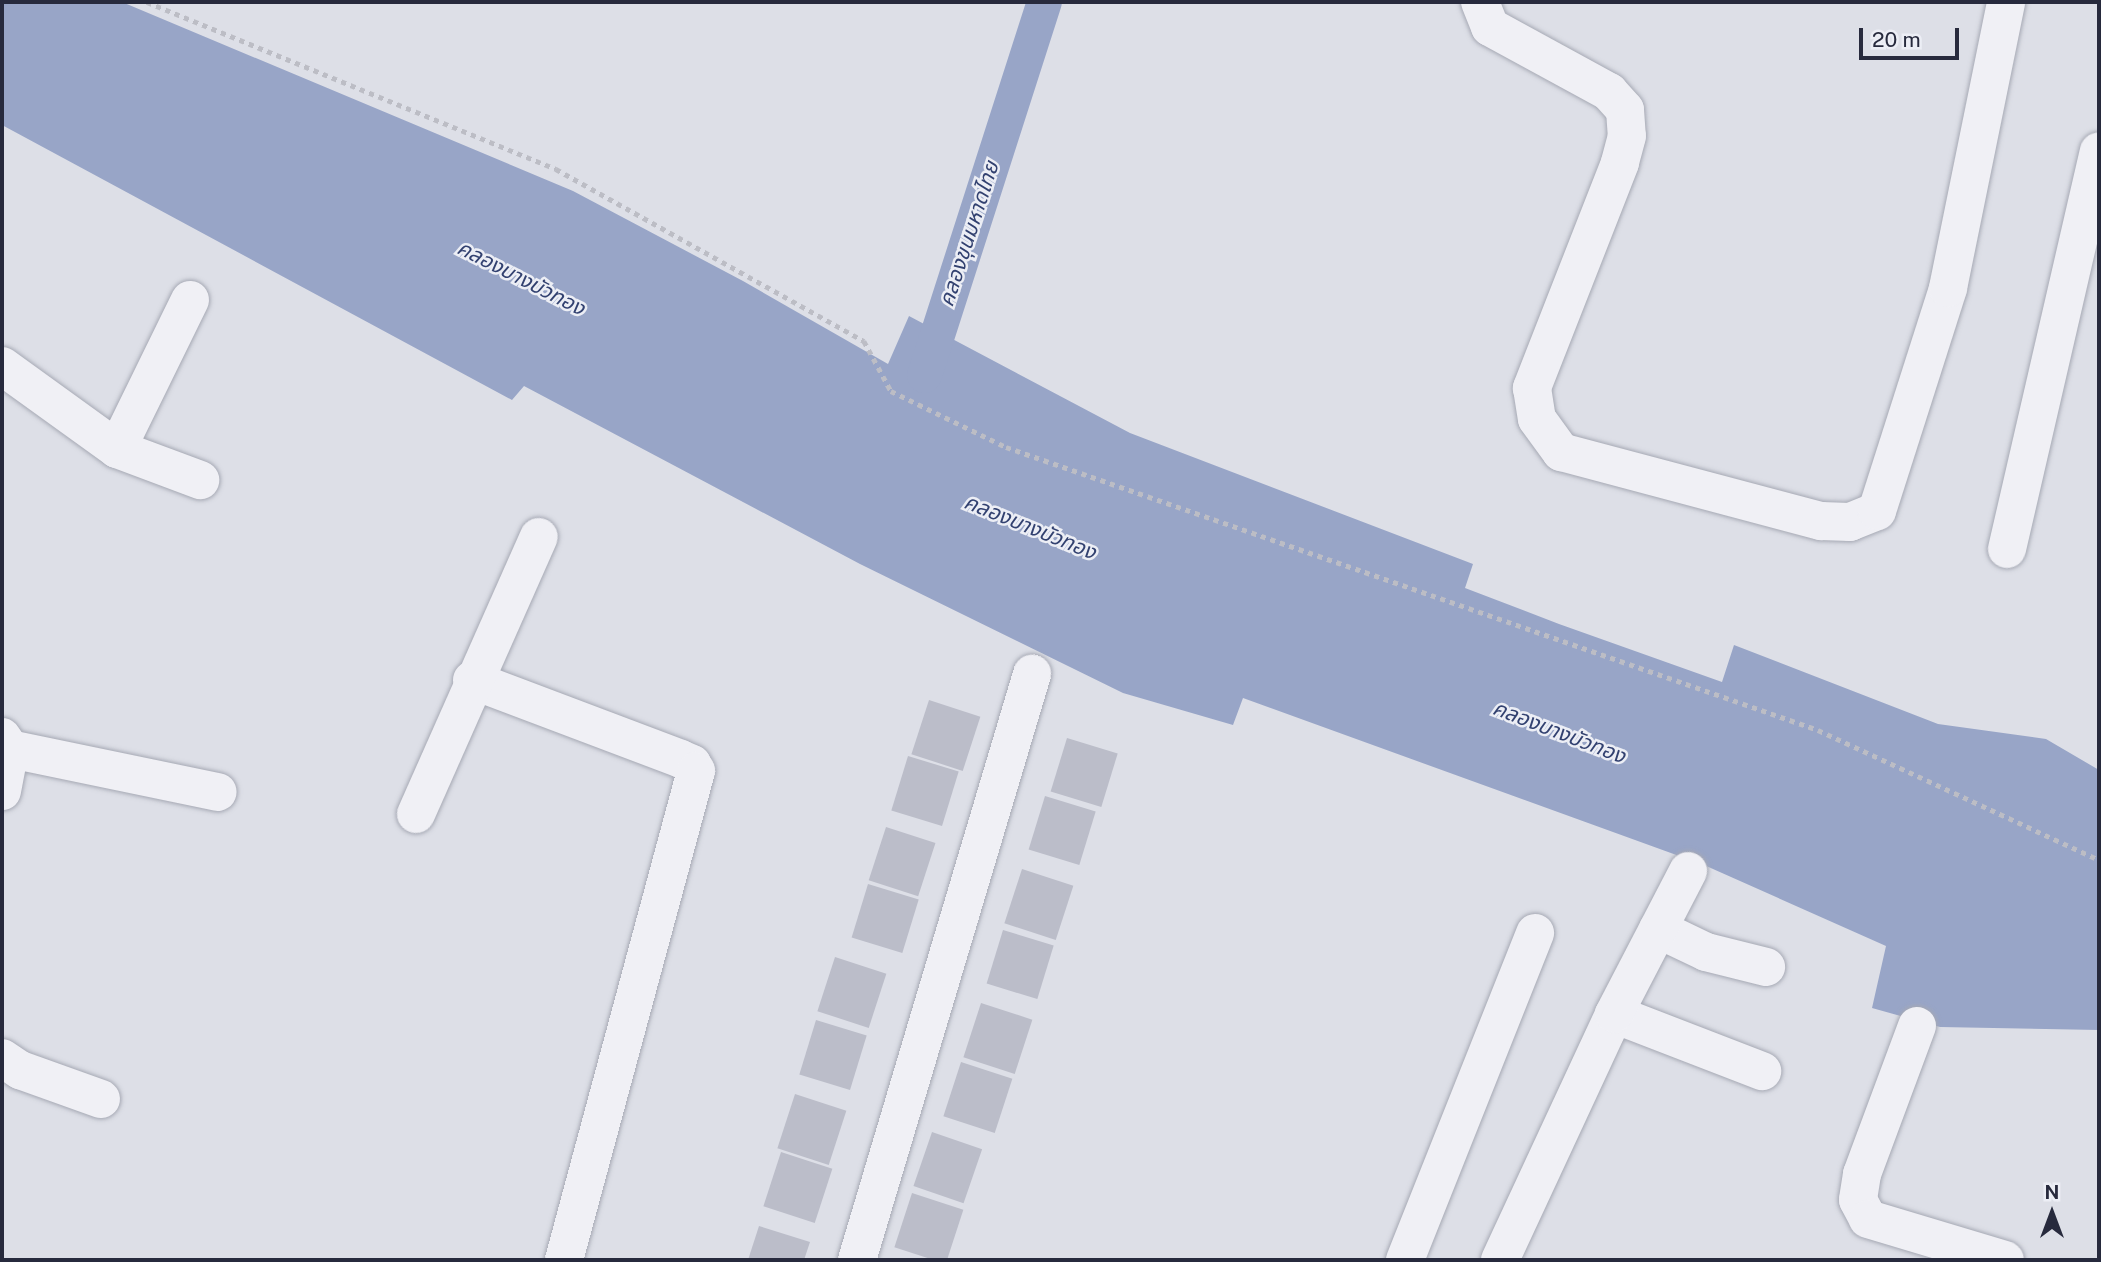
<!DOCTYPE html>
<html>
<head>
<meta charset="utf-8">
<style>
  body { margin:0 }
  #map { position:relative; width:2101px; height:1262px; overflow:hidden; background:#dddfe7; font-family:"Public Sans","Noto Sans Thai",sans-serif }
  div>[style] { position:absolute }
  .water>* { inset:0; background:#98a5c7 }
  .canal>* { height:35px; margin:-17.5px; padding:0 17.5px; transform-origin:17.5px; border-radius:17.5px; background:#98a5c7 }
  .building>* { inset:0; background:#bbbdc9; transform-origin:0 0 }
  .path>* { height:4.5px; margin-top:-2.25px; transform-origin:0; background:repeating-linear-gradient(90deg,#bcbdc5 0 5px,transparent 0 10px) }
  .roads { filter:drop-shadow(0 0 2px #a6a9b4) drop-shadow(0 0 2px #a6a9b4) }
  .minor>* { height:38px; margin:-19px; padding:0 19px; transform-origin:19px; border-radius:19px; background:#f0f0f5 }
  span { translate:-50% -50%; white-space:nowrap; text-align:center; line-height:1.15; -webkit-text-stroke:5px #eceef5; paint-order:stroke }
  .water-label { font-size:21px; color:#324170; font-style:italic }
  .frame { position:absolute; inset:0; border:4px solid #272a3d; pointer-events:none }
  .north { position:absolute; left:2017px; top:1178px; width:70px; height:70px; -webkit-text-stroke:5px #eceef5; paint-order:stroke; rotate:0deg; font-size:19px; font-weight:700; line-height:28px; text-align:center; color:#272a3d }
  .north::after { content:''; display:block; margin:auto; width:24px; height:32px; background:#272a3d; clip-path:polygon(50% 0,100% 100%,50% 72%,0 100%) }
  .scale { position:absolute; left:1859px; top:28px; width:100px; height:32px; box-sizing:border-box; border:4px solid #272a3d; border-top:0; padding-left:9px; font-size:21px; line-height:24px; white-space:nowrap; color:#272a3d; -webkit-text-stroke:5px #eceef5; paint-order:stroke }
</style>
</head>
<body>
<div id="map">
  <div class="water">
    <i style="clip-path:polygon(2px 2px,122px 2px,573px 191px,743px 281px,888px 364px,909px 316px,1130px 433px,1473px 564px,1465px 588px,1559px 624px,1722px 682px,1734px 645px,1938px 724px,2046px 739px,2099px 770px,2099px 1030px,1940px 1027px,1872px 1008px,1886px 946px,1704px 865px,1243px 698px,1233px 725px,1123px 693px,860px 564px,524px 386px,512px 400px,2px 125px)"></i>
  </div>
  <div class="canal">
    <i style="left:924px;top:375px;width:392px;rotate:-72.2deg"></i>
  </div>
  <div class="building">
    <i style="left:929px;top:700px;width:54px;height:57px;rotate:18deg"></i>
    <i style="left:1067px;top:738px;width:53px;height:56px;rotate:17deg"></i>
    <i style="left:908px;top:756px;width:53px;height:57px;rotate:17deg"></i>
    <i style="left:1045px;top:796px;width:53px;height:56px;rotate:17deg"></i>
    <i style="left:886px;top:827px;width:52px;height:56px;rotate:18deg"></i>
    <i style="left:1022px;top:869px;width:54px;height:57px;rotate:18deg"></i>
    <i style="left:868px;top:884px;width:53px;height:56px;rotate:17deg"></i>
    <i style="left:1003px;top:930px;width:53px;height:56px;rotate:17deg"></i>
    <i style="left:835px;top:957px;width:54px;height:57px;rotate:18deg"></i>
    <i style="left:981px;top:1003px;width:54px;height:57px;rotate:18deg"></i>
    <i style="left:816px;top:1020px;width:53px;height:57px;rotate:17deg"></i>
    <i style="left:961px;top:1062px;width:54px;height:57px;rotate:18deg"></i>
    <i style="left:795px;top:1094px;width:54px;height:57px;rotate:18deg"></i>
    <i style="left:932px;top:1132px;width:53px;height:57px;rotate:19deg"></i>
    <i style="left:781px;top:1152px;width:54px;height:57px;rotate:18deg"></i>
    <i style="left:912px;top:1193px;width:54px;height:57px;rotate:18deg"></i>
    <i style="clip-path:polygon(759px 1226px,810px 1242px,804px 1260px,748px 1260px)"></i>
  </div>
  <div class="path">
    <i style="left:147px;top:2px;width:442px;rotate:22.2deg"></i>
    <i style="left:556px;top:169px;width:353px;rotate:29.2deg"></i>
    <i style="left:864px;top:341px;width:57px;rotate:61.6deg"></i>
    <i style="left:891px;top:391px;width:128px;rotate:26deg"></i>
    <i style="left:1006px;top:447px;width:860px;rotate:19.21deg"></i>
    <i style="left:1818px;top:730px;width:310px;rotate:24.8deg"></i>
  </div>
  <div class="roads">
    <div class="minor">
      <i style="left:1480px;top:2px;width:27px;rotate:68deg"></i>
      <i style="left:1490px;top:27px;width:136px;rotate:28.6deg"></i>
      <i style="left:1609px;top:92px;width:24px;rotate:48deg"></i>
      <i style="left:1625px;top:110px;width:26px;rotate:86deg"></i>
      <i style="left:1627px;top:136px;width:28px;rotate:105deg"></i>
      <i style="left:1620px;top:163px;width:242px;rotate:111.4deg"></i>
      <i style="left:1532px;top:388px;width:31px;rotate:81deg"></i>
      <i style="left:1537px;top:419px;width:41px;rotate:54deg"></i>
      <i style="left:1561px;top:452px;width:269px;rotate:14.9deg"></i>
      <i style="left:1821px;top:521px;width:29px;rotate:2deg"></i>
      <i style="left:1850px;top:522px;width:29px;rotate:-22deg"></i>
      <i style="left:1877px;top:511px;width:234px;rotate:-72.3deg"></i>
      <i style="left:1948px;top:288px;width:292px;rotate:-78.5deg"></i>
      <i style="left:2px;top:366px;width:142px;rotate:35.8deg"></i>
      <i style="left:117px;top:449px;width:89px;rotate:20.5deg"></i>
      <i style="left:117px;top:449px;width:166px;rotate:-63.9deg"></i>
      <i style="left:2007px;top:549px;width:408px;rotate:-77deg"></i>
      <i style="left:472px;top:680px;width:223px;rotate:20.7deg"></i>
      <i style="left:681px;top:759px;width:12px;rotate:24deg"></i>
      <i style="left:692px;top:764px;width:8px;rotate:60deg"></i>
      <i style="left:696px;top:771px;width:507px;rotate:105.11deg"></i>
      <i style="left:2px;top:737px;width:14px;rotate:56deg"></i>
      <i style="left:10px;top:749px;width:43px;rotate:100.8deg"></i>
      <i style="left:10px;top:749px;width:212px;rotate:11.7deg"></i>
      <i style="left:416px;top:814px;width:303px;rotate:-66.1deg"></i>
      <i style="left:1658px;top:929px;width:53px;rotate:25.6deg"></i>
      <i style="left:1706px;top:952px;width:62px;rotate:14deg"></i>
      <i style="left:1614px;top:1014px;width:159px;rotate:21.1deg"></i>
      <i style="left:1917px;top:1026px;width:158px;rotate:110.4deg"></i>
      <i style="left:1862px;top:1174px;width:26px;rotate:99deg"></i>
      <i style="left:1858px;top:1200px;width:21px;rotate:62deg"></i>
      <i style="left:1868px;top:1219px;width:143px;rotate:16.7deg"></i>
      <i style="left:2px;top:1058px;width:22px;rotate:34deg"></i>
      <i style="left:20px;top:1070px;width:86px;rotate:19.7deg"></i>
      <i style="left:857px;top:1260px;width:612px;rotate:-73.37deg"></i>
      <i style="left:1405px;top:1260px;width:352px;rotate:-68.3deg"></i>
      <i style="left:1500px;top:1260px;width:271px;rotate:-65.1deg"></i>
      <i style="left:1614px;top:1014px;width:161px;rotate:-62.6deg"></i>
    </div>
  </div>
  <div class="water-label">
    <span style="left:969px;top:234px;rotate:-72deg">คลองขุนมหาดไทย</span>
    <span style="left:521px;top:278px;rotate:27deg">คลองบางบัวทอง</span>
    <span style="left:1030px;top:527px;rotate:22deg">คลองบางบัวทอง</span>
    <span style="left:1559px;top:732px;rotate:21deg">คลองบางบัวทอง</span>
  </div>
  <div class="frame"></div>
  <div class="north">N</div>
  <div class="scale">20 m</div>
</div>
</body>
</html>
